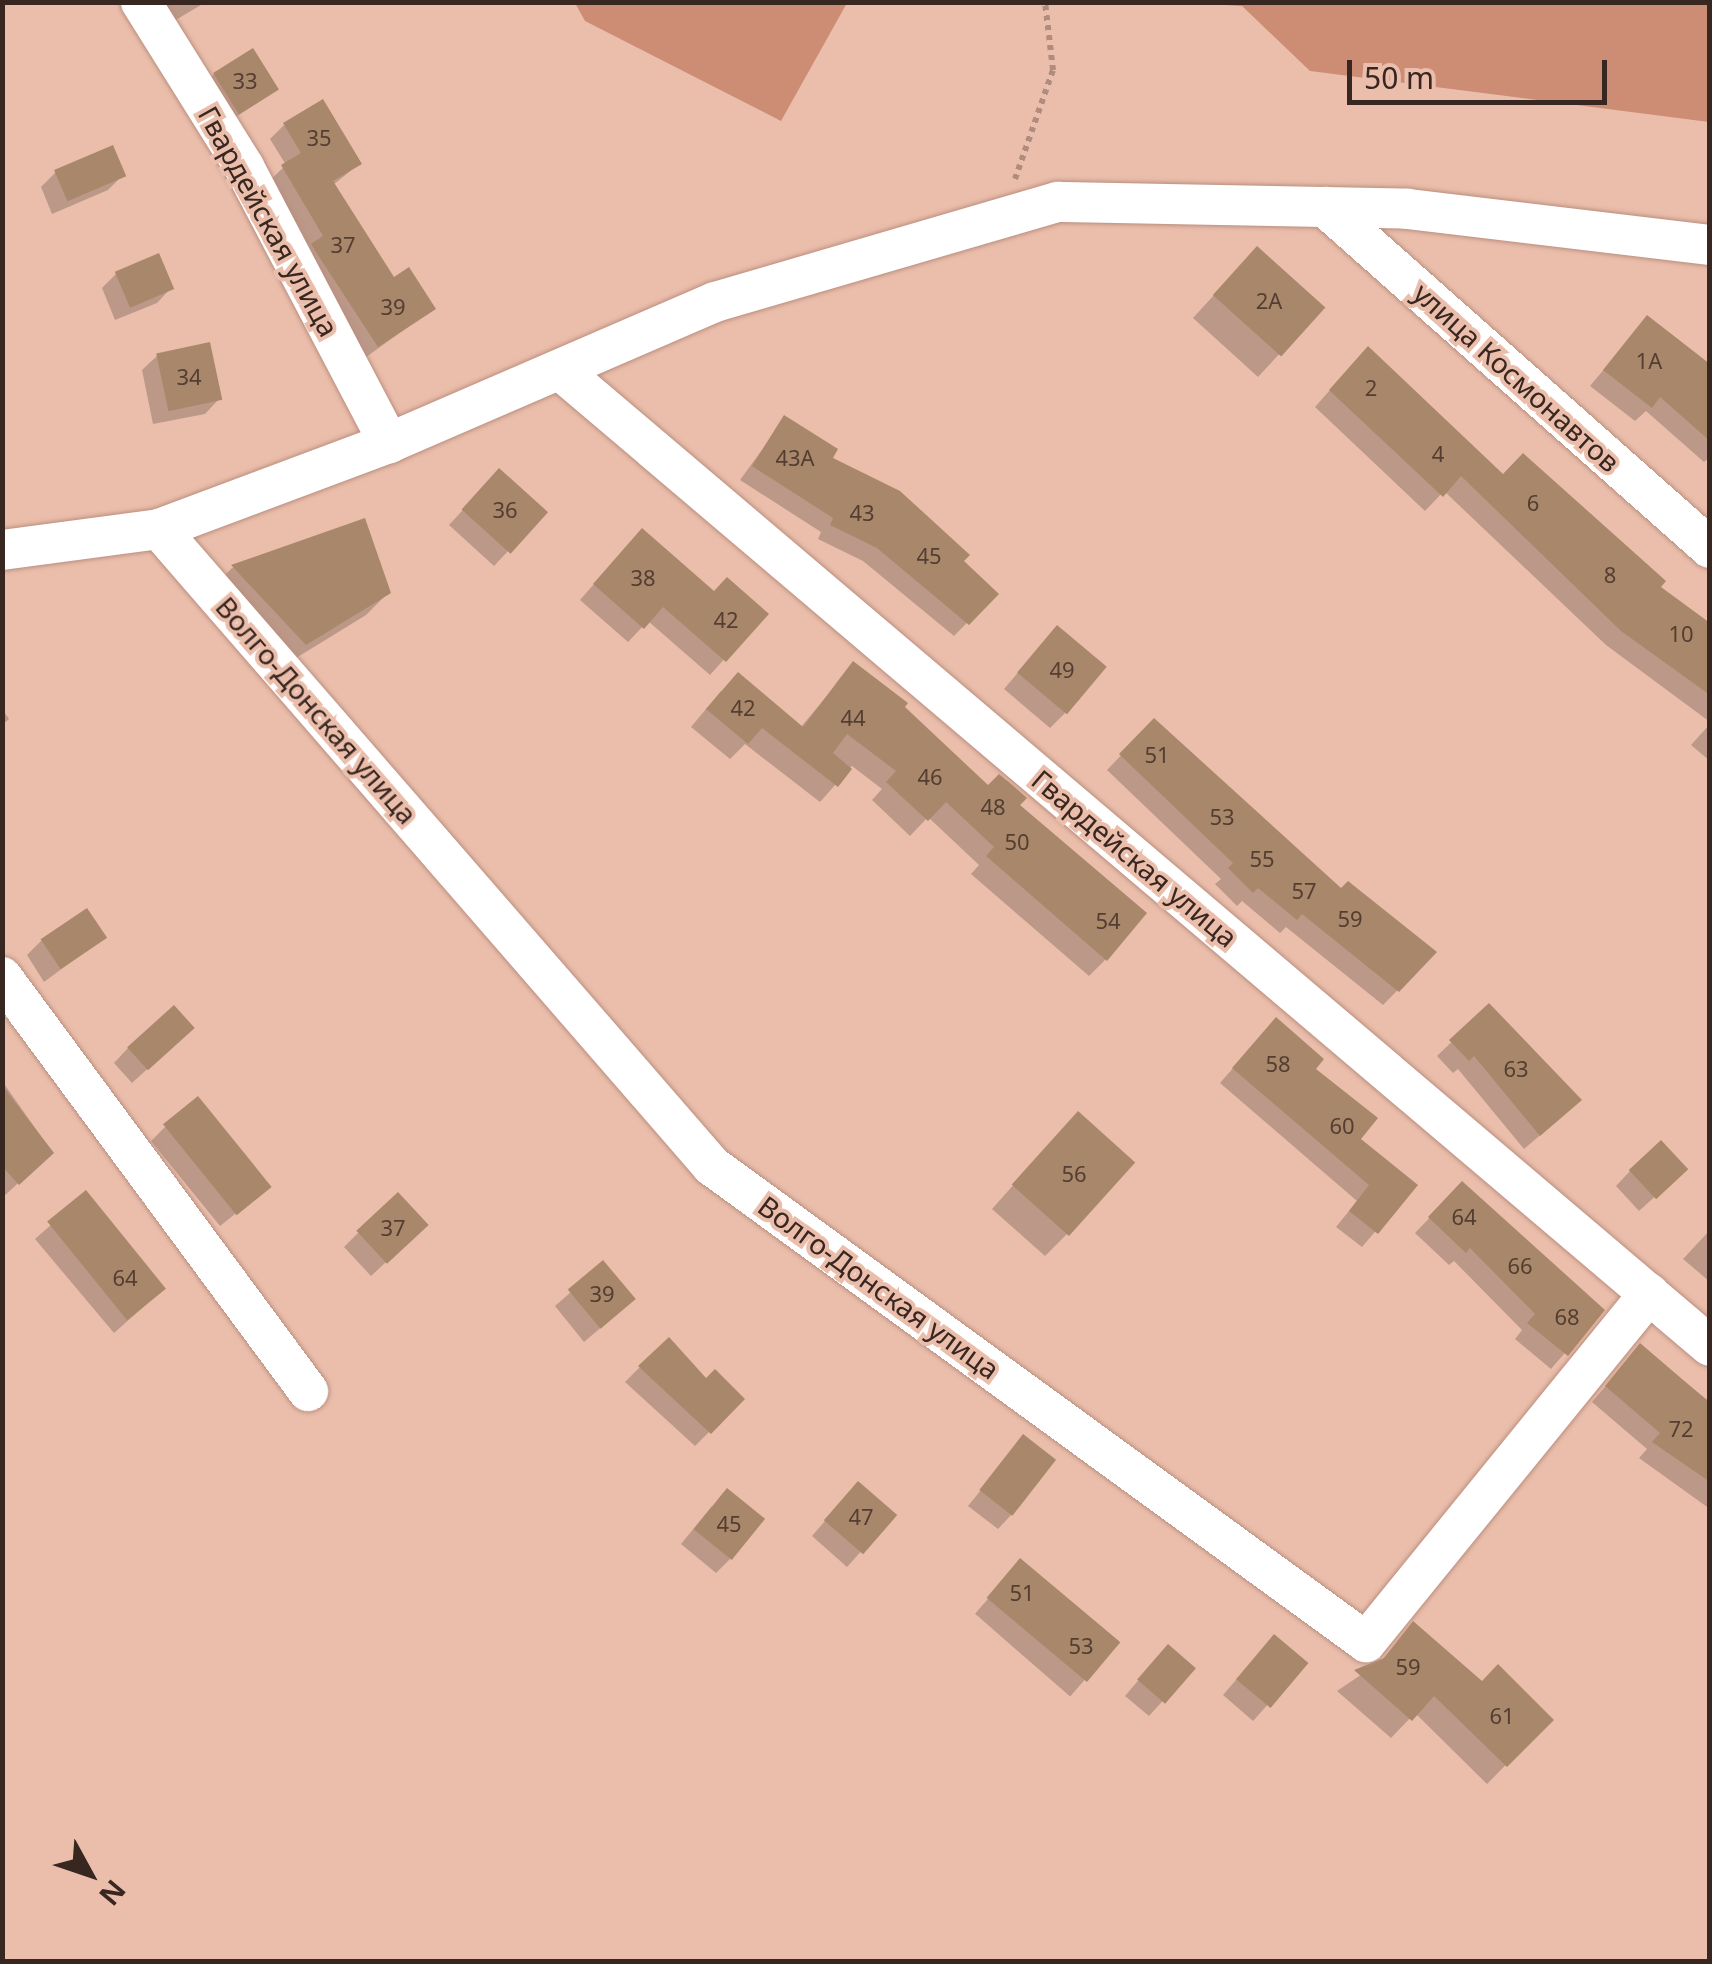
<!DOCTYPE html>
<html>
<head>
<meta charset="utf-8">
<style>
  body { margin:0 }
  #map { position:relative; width:1712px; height:1964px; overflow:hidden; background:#ebbeac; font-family:"Noto Sans",sans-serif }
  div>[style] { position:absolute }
  .green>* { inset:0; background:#cd8d74 }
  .shadow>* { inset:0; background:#0003; transform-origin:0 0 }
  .building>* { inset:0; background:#a9876a; transform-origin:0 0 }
  .path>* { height:6px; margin-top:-3px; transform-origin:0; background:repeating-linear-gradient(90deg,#b08c7e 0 5px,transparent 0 10px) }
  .roads { filter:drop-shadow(0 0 2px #ba8e7e) drop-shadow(0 0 2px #ba8e7e) }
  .minor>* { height:40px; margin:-20px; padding:0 20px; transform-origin:20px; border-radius:20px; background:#fff }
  span { translate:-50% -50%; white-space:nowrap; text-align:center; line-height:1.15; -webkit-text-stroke:8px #ebbeac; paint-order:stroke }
  .number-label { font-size:22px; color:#543e32 }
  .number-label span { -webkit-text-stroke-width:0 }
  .street-label { font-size:28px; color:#382620 }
  .frame { position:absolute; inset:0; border:5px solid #382620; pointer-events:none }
  .north { position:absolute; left:40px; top:1824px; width:100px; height:100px; -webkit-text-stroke:8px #ebbeac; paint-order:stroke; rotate:130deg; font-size:28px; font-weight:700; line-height:40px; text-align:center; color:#382620 }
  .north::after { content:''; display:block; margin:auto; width:35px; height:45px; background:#382620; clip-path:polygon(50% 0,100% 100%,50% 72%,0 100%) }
  .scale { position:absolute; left:1347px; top:60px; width:260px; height:45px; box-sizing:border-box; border:5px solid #382620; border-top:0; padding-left:12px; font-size:30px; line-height:35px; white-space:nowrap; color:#382620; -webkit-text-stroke:8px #ebbeac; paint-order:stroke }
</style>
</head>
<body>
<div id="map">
  <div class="green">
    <i style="clip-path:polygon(575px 3px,847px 3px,781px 121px,585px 21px)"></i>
    <i style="clip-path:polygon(1192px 3px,1709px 3px,1709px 122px,1310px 71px,1242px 6px)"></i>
  </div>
  <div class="shadow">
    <i style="clip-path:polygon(146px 2px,206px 2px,162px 28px)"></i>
    <i style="clip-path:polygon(214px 74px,276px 89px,223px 126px,200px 89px)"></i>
    <i style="clip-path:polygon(284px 125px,359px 164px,333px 185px,393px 281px,433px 309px,362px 360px,268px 182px,286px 165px,270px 139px)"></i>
    <i style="clip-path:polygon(56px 172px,123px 175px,108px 190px,52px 214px,41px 187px)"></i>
    <i style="clip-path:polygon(1235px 272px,1322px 308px,1258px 377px,1193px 318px)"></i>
    <i style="clip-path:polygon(116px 274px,171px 288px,157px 303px,115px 320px,102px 288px)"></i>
    <i style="clip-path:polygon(1647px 318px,1710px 367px,1710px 457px,1704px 462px,1646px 411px,1635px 421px,1590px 386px)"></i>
    <i style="clip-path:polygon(157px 356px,219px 399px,205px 414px,153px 424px,142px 370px)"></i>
    <i style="clip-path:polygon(1352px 365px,1710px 626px,1710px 722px,1606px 645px,1444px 491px,1425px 511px,1315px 407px)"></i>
    <i style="clip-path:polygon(785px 418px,995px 594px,954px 636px,863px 561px,818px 539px,821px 532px,740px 480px)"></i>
    <i style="clip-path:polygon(485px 486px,545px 512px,494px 566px,449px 525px)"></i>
    <i style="clip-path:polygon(363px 521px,388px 593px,366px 615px,283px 666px,211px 589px,232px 568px)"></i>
    <i style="clip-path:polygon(628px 545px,713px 594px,765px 614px,710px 675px,648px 621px,628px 642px,580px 600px)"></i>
    <i style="clip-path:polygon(1043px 643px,1065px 713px,1050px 728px,1004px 689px)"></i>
    <i style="clip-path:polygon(853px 665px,988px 788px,1017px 805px,1106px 959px,1089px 976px,971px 874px,979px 865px,928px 817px,910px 836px,872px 800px,882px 789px,852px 766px,820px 802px,745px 744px,730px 759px,691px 727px,721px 691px,800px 728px)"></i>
    <i style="clip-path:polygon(2px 709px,9px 719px,2px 725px)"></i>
    <i style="clip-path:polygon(1154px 721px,1341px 891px,1434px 953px,1383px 1005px,1286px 927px,1280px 933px,1242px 901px,1237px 906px,1215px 884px,1221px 879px,1107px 770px)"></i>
    <i style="clip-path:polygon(1710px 724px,1710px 761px,1691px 745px)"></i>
    <i style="clip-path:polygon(103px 938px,44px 982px,27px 955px,41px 941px)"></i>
    <i style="clip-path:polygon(1489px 1006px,1564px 1115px,1524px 1149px,1458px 1069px,1453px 1073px,1437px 1056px)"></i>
    <i style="clip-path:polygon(1262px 1035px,1312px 1069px,1358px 1139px,1415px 1185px,1362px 1247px,1336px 1227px,1357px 1201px,1220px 1083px)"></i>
    <i style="clip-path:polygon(177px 1042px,132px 1083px,114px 1063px,128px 1048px)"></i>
    <i style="clip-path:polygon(2px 1081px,52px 1152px,2px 1198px)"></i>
    <i style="clip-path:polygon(166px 1126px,269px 1187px,220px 1226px,151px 1141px)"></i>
    <i style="clip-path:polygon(1056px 1137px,1067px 1234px,1045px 1256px,992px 1209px)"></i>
    <i style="clip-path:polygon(1630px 1171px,1670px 1183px,1639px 1211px,1616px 1186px)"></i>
    <i style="clip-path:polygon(1462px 1184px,1602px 1310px,1551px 1369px,1515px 1339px,1522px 1330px,1454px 1261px,1449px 1265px,1415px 1233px)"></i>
    <i style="clip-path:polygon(86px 1194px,148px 1303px,114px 1333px,35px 1239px)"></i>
    <i style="clip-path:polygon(1710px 1230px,1710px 1282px,1683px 1259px)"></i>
    <i style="clip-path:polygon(358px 1233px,411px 1239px,371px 1276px,344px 1247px)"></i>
    <i style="clip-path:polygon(603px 1264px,618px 1313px,584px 1342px,555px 1306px)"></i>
    <i style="clip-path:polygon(1640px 1346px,1710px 1402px,1710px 1509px,1639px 1458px,1647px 1449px,1592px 1402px)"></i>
    <i style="clip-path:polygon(640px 1367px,706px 1381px,742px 1399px,695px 1446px,625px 1382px)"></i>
    <i style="clip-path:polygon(1023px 1438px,1012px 1514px,998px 1529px,968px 1506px)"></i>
    <i style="clip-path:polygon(844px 1499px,894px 1515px,847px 1567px,812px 1536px)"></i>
    <i style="clip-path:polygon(712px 1506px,730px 1559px,716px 1573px,681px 1544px)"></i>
    <i style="left:1021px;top:1561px;width:126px;height:70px;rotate:41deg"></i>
    <i style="clip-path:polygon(1414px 1625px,1482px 1684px,1550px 1720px,1487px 1784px,1415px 1713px,1391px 1738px,1337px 1691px,1380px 1662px)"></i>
    <i style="clip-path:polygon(1260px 1652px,1304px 1664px,1253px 1721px,1223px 1695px)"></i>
    <i style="clip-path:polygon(1154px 1662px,1193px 1668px,1149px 1716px,1125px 1696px)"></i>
  </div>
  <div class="building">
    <i style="left:253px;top:48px;width:49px;height:47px;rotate:58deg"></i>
    <i style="clip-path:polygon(323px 99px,362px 164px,333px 181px,394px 277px,409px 267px,436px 309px,378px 347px,314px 249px,311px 244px,323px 236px,281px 165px,301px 153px,283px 123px)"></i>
    <i style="left:113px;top:145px;width:34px;height:64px;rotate:67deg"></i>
    <i style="left:1257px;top:246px;width:92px;height:66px;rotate:42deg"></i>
    <i style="left:159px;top:253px;width:39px;height:48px;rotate:67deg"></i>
    <i style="clip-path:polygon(1647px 315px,1710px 364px,1710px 441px,1660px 397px,1652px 408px,1603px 370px)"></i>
    <i style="left:210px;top:342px;width:59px;height:55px;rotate:78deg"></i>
    <i style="clip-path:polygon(1368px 346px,1503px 474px,1523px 453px,1666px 581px,1661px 587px,1710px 623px,1710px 695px,1621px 631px,1461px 476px,1443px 497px,1329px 390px)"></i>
    <i style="clip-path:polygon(784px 415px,838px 449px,833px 458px,900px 491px,970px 555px,964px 561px,999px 594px,969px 625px,877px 548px,830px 525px,833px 518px,752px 466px)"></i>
    <i style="left:499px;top:468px;width:66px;height:56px;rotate:42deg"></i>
    <i style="clip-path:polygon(365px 518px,391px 593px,306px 645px,231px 565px)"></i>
    <i style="clip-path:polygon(642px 528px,714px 591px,727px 577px,769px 614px,726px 662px,663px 607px,644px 629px,593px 584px)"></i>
    <i style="left:1057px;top:625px;width:65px;height:62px;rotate:40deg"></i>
    <i style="clip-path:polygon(853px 661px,908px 703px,905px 707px,988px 785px,999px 774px,1010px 783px,1027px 798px,1020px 805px,1147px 913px,1107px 961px,986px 856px,994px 847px,946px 802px,928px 821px,886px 782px,896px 771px,847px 734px,833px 753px,852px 769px,838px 787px,762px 728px,748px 744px,706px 709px,738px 672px,803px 727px)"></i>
    <i style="clip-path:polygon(1154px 718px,1341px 888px,1348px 881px,1437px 952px,1399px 992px,1302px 914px,1297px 920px,1258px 888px,1253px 893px,1228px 868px,1233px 863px,1119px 754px)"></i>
    <i style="left:87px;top:908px;width:36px;height:56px;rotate:56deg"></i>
    <i style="clip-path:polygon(1489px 1003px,1582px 1100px,1540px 1136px,1474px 1056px,1469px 1061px,1449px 1040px)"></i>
    <i style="left:174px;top:1005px;width:31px;height:63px;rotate:48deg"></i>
    <i style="clip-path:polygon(1276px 1017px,1324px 1059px,1316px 1069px,1378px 1118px,1361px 1139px,1418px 1185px,1378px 1234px,1349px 1211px,1369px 1185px,1232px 1068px)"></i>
    <i style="clip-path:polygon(2px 1085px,54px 1153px,19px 1185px,2px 1166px)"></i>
    <i style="left:198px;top:1096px;width:117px;height:45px;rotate:51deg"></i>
    <i style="left:1078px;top:1111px;width:77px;height:99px;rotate:42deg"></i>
    <i style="left:1661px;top:1140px;width:40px;height:44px;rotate:47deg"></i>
    <i style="clip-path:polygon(1462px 1181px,1605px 1310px,1568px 1356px,1527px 1323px,1535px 1314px,1470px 1248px,1466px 1253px,1428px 1217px)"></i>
    <i style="left:86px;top:1190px;width:127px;height:50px;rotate:51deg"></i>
    <i style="left:398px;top:1192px;width:45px;height:57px;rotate:47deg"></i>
    <i style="left:603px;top:1260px;width:51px;height:46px;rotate:50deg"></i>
    <i style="clip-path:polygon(669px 1337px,706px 1378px,715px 1369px,745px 1399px,711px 1434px,638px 1366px)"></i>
    <i style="clip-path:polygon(1640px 1343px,1710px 1403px,1710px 1482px,1652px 1442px,1660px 1433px,1605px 1386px)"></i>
    <i style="left:1023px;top:1434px;width:42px;height:71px;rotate:38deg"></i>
    <i style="left:858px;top:1481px;width:52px;height:52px;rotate:41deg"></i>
    <i style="left:727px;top:1488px;width:49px;height:53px;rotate:39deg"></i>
    <i style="left:1020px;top:1558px;width:131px;height:52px;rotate:40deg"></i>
    <i style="clip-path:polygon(1413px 1621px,1482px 1681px,1498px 1664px,1554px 1720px,1507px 1767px,1434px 1696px,1412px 1721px,1354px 1670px,1384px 1658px)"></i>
    <i style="left:1274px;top:1634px;width:45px;height:59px;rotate:40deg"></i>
    <i style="left:1168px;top:1644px;width:37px;height:47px;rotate:41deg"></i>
  </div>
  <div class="path">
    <i style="left:1015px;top:179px;width:115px;rotate:-70.8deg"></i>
    <i style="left:1053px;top:70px;width:68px;rotate:-96.7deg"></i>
  </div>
  <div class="roads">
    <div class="minor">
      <i style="left:141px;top:2px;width:195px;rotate:58deg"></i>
      <i style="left:244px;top:167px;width:312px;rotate:62.3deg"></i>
      <i style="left:1325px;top:207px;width:514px;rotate:41.53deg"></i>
      <i style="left:560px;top:370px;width:1508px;rotate:40.32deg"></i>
      <i style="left:159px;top:529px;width:844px;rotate:49.04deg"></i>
      <i style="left:712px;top:1166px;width:809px;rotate:36.05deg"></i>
      <i style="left:1366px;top:1642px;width:449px;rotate:-50.9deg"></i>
      <i style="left:2px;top:550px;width:158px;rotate:-7.6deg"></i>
      <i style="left:159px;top:529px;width:246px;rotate:-20.5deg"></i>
      <i style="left:389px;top:443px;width:355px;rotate:-23.4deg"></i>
      <i style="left:715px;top:302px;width:357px;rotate:-16.3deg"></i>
      <i style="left:1058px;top:202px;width:350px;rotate:1.1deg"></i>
      <i style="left:1408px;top:209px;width:304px;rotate:6.8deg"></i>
      <i style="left:2px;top:977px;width:515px;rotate:53.53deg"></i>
    </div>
  </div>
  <div class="number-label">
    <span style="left:245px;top:81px">33</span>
    <span style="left:319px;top:138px">35</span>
    <span style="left:343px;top:245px">37</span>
    <span style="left:1269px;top:301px">2А</span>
    <span style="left:393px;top:307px">39</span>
    <span style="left:1649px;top:361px">1А</span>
    <span style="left:189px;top:377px">34</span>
    <span style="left:1371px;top:388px">2</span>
    <span style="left:1438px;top:454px">4</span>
    <span style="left:795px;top:458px">43А</span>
    <span style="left:1533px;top:503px">6</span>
    <span style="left:505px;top:510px">36</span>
    <span style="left:862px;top:513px">43</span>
    <span style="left:929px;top:556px">45</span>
    <span style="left:1610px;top:575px">8</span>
    <span style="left:643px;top:578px">38</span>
    <span style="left:726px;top:620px">42</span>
    <span style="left:1681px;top:634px">10</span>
    <span style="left:1062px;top:670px">49</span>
    <span style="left:743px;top:708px">42</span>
    <span style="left:853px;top:718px">44</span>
    <span style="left:1157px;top:755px">51</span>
    <span style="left:930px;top:777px">46</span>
    <span style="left:993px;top:807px">48</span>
    <span style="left:1222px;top:817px">53</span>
    <span style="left:1017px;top:842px">50</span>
    <span style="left:1262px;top:859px">55</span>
    <span style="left:1304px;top:891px">57</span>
    <span style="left:1350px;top:919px">59</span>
    <span style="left:1108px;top:921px">54</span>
    <span style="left:1278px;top:1064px">58</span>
    <span style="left:1516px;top:1069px">63</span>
    <span style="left:1342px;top:1126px">60</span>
    <span style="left:1074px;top:1174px">56</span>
    <span style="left:1464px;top:1217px">64</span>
    <span style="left:393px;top:1228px">37</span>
    <span style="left:1520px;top:1266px">66</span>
    <span style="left:125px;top:1278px">64</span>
    <span style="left:602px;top:1294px">39</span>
    <span style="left:1567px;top:1317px">68</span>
    <span style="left:1681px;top:1429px">72</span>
    <span style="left:861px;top:1517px">47</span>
    <span style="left:729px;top:1524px">45</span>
    <span style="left:1022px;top:1593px">51</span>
    <span style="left:1081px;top:1646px">53</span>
    <span style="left:1408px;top:1667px">59</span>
    <span style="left:1502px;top:1716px">61</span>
  </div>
  <div class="street-label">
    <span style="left:269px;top:221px;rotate:61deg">Гвардейская улица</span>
    <span style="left:1517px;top:377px;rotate:42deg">улица Космонавтов</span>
    <span style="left:317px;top:710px;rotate:49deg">Волго-Донская улица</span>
    <span style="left:1135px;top:858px;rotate:40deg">Гвардейская улица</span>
    <span style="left:879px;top:1287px;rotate:36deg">Волго-Донская улица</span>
  </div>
  <div class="frame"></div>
  <div class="north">N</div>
  <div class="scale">50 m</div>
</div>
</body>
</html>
